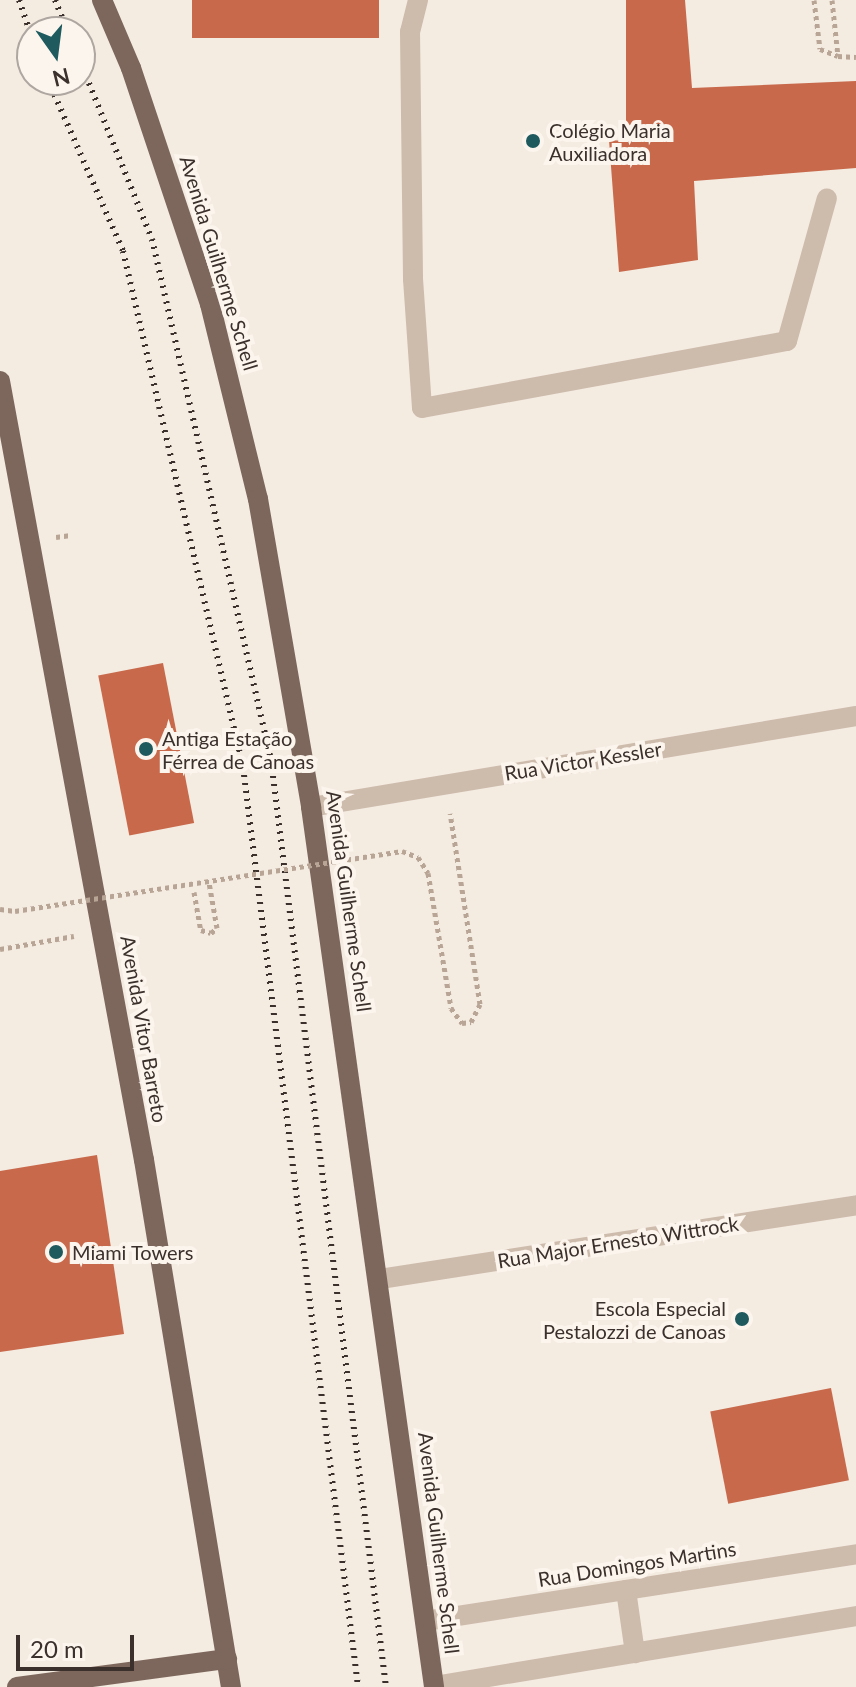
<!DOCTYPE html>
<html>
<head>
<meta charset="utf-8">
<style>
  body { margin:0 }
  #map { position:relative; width:856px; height:1687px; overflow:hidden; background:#f4ebe1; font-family:Lato,sans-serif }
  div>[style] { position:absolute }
  .building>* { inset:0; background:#c8694b; transform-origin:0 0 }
  .path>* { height:5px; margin-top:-2.5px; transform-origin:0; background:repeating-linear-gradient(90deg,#b9a596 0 4px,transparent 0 8px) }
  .minor>* { height:20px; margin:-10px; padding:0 10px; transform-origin:10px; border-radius:10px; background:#cdbbac }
  .major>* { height:20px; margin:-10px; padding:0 10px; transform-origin:10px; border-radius:10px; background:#7d675c }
  .rail>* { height:6px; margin-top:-3px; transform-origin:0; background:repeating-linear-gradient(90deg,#3b302b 0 2px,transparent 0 8px) }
  .path-bridge>* { height:5px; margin-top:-2.5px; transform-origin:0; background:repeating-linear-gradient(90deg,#b9a596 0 4px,transparent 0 8px) }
  .dots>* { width:22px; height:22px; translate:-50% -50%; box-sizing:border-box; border:4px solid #fbf5ee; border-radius:50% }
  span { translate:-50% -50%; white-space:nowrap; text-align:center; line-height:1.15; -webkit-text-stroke:8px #fbf5ee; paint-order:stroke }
  .poi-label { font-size:20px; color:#3b302b }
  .left { translate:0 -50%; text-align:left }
  .right { translate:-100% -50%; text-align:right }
  .street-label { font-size:20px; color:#3b302b }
  .north { position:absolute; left:16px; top:16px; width:80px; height:80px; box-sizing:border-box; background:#fbf5ee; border:2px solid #aea6a0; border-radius:50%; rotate:166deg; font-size:22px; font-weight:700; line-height:32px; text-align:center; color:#3b302b }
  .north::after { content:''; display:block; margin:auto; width:28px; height:36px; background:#1f5a5e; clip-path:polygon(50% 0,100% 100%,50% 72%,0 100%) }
  .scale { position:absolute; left:16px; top:1635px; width:118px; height:36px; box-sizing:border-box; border:4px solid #3b302b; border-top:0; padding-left:10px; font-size:24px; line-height:28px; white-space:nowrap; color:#3b302b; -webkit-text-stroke:6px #fbf5ee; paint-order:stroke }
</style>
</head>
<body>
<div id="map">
  <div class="building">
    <i style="left:192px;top:0;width:187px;height:38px"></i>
    <i style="clip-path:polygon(626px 0,685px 0,692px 88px,856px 81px,856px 168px,694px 181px,698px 260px,619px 272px,609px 140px,626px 141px)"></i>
    <i style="left:163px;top:663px;width:163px;height:66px;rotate:79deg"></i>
    <i style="clip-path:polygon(97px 1155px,124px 1334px,0 1352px,0 1171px)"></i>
    <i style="left:831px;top:1388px;width:94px;height:123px;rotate:79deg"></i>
  </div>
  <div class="path">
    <i style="left:814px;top:0;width:49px;rotate:83deg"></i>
    <i style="left:820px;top:49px;width:19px;rotate:21deg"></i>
    <i style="left:832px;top:0;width:56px;rotate:83.9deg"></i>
    <i style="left:838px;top:56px;width:18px;rotate:3deg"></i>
    <i style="left:56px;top:537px;width:15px;rotate:-8deg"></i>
    <i style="left:428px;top:873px;width:137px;rotate:80.3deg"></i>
    <i style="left:451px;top:1008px;width:19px;rotate:54deg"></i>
    <i style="left:462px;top:1023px;width:9px;rotate:-6deg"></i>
    <i style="left:471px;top:1022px;width:20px;rotate:-63deg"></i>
    <i style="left:480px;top:1004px;width:193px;rotate:-98.9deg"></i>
    <i style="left:194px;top:892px;width:39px;rotate:80deg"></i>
    <i style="left:201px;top:930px;width:10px;rotate:17deg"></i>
    <i style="left:211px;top:933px;width:8px;rotate:-40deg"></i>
    <i style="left:217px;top:928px;width:47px;rotate:-99.9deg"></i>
    <i style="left:0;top:949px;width:75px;rotate:-10deg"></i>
  </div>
  <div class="minor">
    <i style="left:418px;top:0;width:33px;rotate:104deg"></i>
    <i style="left:410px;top:32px;width:247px;rotate:89.3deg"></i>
    <i style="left:413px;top:279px;width:129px;rotate:86deg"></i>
    <i style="left:422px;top:408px;width:371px;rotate:-10.4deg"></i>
    <i style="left:787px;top:341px;width:148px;rotate:-74.4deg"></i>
    <i style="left:311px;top:807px;width:553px;rotate:-9.48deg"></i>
    <i style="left:380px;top:1279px;width:482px;rotate:-8.8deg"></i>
    <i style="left:626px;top:1590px;width:64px;rotate:81.9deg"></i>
    <i style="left:425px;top:1621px;width:436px;rotate:-8.8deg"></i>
    <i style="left:434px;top:1686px;width:428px;rotate:-9.4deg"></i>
  </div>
  <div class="major">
    <i style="left:102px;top:0;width:74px;rotate:66.9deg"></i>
    <i style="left:131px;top:68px;width:249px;rotate:71.5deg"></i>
    <i style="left:210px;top:304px;width:201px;rotate:76.2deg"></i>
    <i style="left:258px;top:499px;width:313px;rotate:80.2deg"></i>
    <i style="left:311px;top:807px;width:889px;rotate:82.04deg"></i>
    <i style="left:0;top:381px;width:792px;rotate:79.53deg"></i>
    <i style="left:144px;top:1160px;width:534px;rotate:80.63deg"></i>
    <i style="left:17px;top:1687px;width:212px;rotate:-7.6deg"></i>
  </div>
  <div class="rail">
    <i style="left:19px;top:0;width:39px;rotate:71deg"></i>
    <i style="left:55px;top:0;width:35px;rotate:68deg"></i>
    <i style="left:80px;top:61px;width:192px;rotate:68deg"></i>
    <i style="left:152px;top:239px;width:534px;rotate:77.13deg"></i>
    <i style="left:271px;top:760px;width:934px;rotate:82.93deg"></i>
    <i style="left:48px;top:80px;width:187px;rotate:66.3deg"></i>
    <i style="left:123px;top:251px;width:530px;rotate:76.91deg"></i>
    <i style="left:243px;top:767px;width:927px;rotate:82.87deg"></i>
  </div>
  <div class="path-bridge">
    <i style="left:0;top:909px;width:15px;rotate:8deg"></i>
    <i style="left:15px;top:911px;width:392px;rotate:-8.8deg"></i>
    <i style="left:402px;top:851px;width:17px;rotate:21deg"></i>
    <i style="left:418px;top:857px;width:19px;rotate:58deg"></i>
  </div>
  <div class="dots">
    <i style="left:533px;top:141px;background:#1f5a5e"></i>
    <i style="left:146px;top:749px;background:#1f5a5e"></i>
    <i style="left:56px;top:1252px;background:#1f5a5e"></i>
    <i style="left:742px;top:1319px;background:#1f5a5e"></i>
  </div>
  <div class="poi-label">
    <span class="left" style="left:549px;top:142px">Colégio Maria<br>Auxiliadora</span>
    <span class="left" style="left:162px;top:750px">Antiga Estação<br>Férrea de Canoas</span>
    <span class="left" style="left:72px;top:1252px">Miami Towers</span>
    <span class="right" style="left:726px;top:1320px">Escola Especial<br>Pestalozzi de Canoas</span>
  </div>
  <div class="street-label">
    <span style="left:219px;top:263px;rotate:73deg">Avenida Guilherme Schell</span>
    <span style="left:583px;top:761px;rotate:-9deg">Rua Victor Kessler</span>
    <span style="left:349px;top:901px;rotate:82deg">Avenida Guilherme Schell</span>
    <span style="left:144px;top:1029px;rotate:80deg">Avenida Vitor Barreto</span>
    <span style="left:618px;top:1242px;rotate:-9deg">Rua Major Ernesto Wittrock</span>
    <span style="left:439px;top:1543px;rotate:83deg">Avenida Guilherme Schell</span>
    <span style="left:637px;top:1564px;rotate:-9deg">Rua Domingos Martins</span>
  </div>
  <div class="north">N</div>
  <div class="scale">20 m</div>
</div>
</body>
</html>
